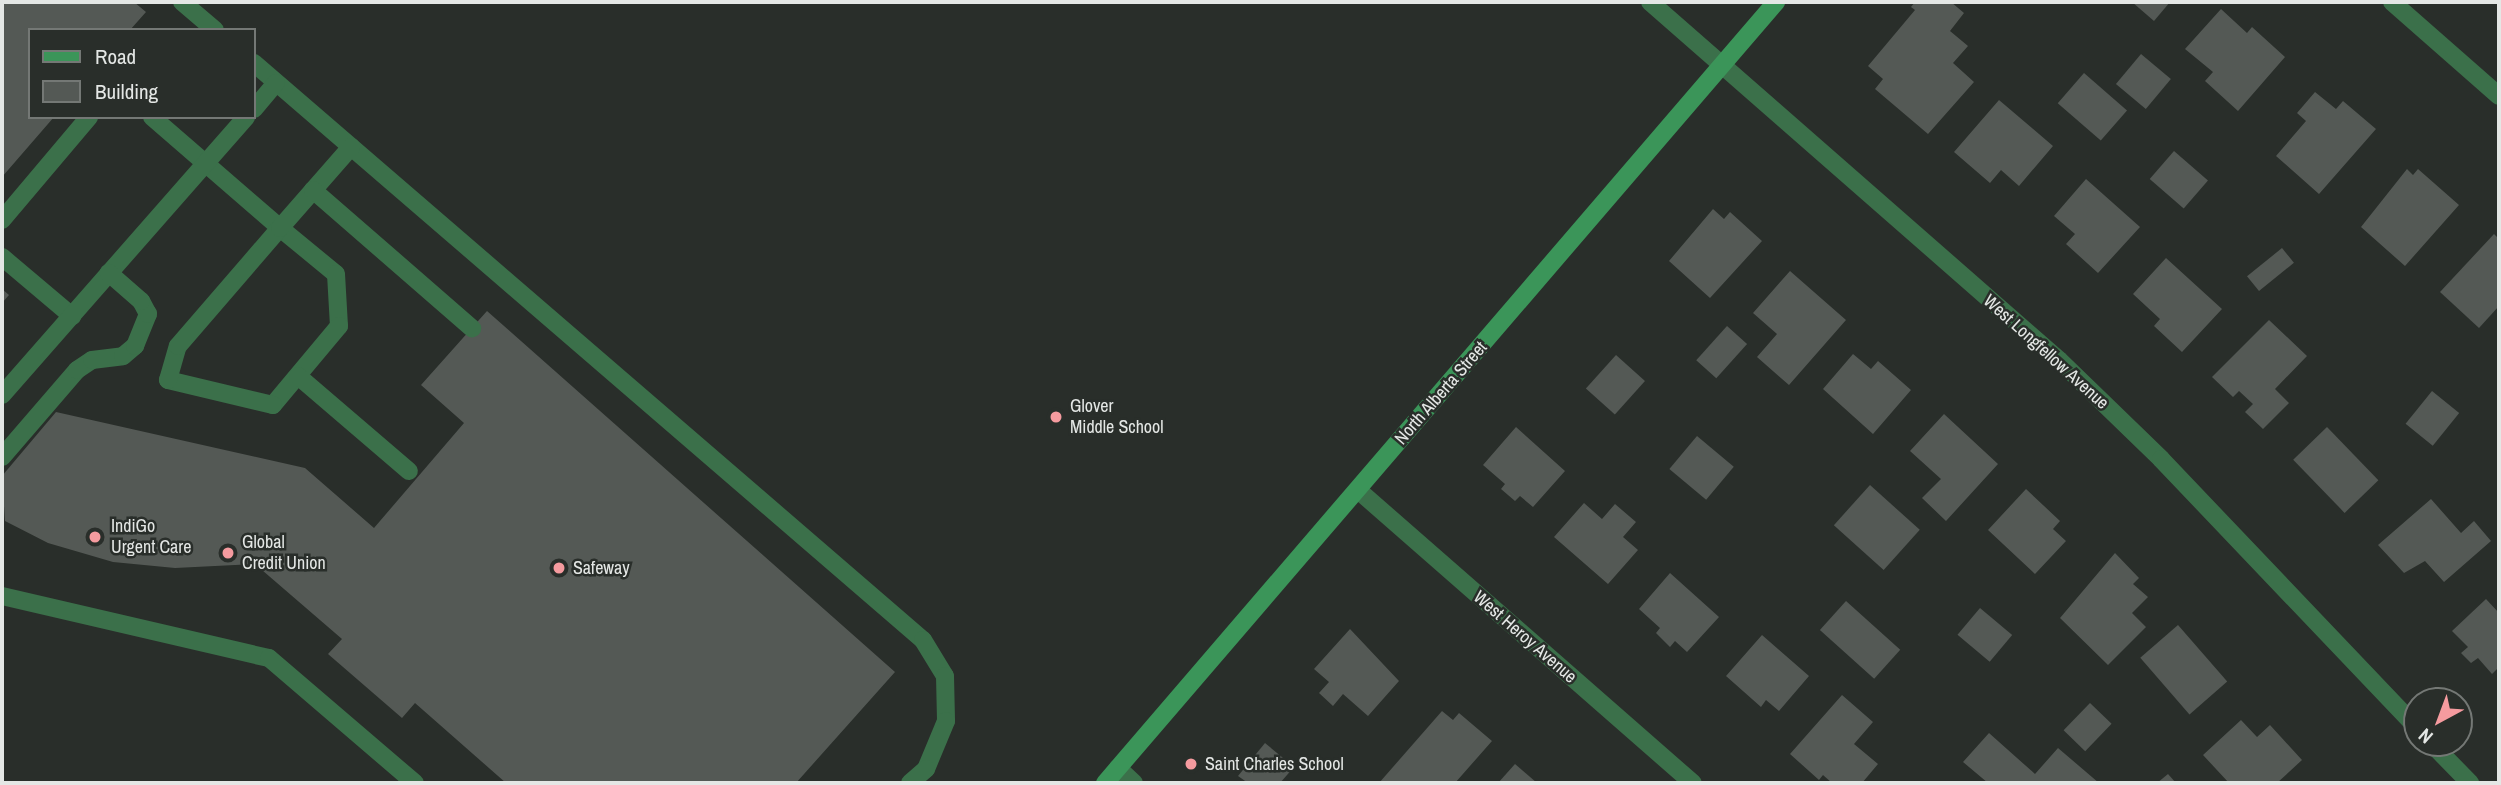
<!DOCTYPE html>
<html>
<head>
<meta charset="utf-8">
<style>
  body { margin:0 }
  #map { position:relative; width:2501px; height:785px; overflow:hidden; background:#292e2a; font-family:"Archivo Narrow",sans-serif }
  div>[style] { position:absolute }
  .building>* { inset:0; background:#545955; transform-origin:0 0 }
  .service>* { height:18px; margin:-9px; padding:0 9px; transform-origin:9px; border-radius:9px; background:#3b704a }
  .minor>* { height:18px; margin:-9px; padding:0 9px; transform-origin:9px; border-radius:9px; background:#3b704a }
  .secondary>* { height:18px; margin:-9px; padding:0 9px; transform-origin:9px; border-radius:9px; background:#3b9559 }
  .dots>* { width:19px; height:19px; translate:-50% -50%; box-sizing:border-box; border:4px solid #292e2a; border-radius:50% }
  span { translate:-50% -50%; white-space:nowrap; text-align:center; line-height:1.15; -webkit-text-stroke:5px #292e2a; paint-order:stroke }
  .street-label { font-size:18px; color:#e4e7e5 }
  .poi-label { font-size:18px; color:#e4e7e5 }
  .left { translate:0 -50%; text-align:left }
  .frame { position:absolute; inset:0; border:4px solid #e4e7e5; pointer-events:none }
  .legend { position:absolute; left:28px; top:28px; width:228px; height:91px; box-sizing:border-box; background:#292e2a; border:2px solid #747875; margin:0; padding:9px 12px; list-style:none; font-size:21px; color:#e4e7e5 }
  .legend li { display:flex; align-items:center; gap:14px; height:35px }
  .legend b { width:35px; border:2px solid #747875 }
  .north { position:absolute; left:2403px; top:687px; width:70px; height:70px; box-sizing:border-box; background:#292e2a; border:2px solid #747875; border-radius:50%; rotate:221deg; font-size:19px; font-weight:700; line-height:28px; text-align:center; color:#e4e7e5 }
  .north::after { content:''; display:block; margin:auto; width:24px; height:32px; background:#f59b9f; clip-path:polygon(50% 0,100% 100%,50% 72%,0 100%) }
</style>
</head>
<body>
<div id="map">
  <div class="building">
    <i style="clip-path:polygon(2px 2px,134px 2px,146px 12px,130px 30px,30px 30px,30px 117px,54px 117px,2px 177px)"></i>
    <i style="clip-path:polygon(1915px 2px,1951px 2px,1964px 13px,1950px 31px,1968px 46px,1953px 63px,1974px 82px,1928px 134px,1875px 89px,1883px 79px,1868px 66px,1915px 10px,1911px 7px)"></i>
    <i style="clip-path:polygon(2132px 2px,2170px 2px,2154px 21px)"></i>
    <i style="clip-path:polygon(2221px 9px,2247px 33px,2252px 27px,2285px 57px,2238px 111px,2205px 81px,2213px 72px,2185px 49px)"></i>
    <i style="left:2141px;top:54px;width:39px;height:39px;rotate:40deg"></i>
    <i style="left:2084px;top:73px;width:57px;height:40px;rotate:41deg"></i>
    <i style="clip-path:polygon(2315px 92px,2336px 109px,2343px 101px,2376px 129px,2319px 194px,2276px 156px,2306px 121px,2297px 113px)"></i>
    <i style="clip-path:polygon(1999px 100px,2053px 146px,2019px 186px,2001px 170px,1990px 183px,1954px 152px)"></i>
    <i style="left:2174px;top:151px;width:45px;height:37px;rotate:41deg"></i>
    <i style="clip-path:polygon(2407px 169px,2413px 175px,2418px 169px,2459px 205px,2405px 266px,2361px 227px)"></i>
    <i style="clip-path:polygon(2086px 179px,2140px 227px,2098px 273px,2066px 244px,2075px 234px,2054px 216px)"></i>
    <i style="clip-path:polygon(1713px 209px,1724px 219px,1730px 212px,1762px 241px,1710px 298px,1669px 261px)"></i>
    <i style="clip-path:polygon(2494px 234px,2499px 239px,2499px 306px,2479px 328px,2440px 292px)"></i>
    <i style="left:2282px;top:248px;width:19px;height:45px;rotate:51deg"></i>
    <i style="clip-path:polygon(2166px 258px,2222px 309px,2182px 352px,2154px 326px,2160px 319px,2133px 294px)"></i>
    <i style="clip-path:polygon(1790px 271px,1846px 320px,1789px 385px,1757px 357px,1777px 334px,1753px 313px)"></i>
    <i style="clip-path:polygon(2px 289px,9px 295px,2px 303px)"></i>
    <i style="clip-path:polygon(487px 311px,895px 672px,796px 783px,506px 783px,415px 703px,402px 718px,328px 654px,342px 639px,255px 564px,175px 568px,113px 562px,48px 543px,5px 521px,2px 476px,56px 412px,305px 468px,374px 528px,464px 423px,421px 385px)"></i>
    <i style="clip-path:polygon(2269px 320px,2307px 356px,2275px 389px,2289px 403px,2263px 429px,2245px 412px,2253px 404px,2239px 391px,2233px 397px,2212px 377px)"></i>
    <i style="left:1727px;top:326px;width:27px;height:46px;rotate:42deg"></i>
    <i style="clip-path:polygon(1853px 354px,1871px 369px,1878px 361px,1911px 390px,1873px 434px,1823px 389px)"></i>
    <i style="left:1616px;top:355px;width:39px;height:45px;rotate:42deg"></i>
    <i style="left:2432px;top:391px;width:35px;height:42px;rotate:39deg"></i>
    <i style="clip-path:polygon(1944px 414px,1998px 464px,1946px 521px,1922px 498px,1941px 479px,1910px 451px)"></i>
    <i style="clip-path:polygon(1516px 427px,1565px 471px,1533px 507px,1520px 496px,1515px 501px,1501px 489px,1505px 484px,1483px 465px)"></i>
    <i style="left:2327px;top:427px;width:74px;height:47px;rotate:46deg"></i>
    <i style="left:1697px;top:436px;width:48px;height:43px;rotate:40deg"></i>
    <i style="left:1870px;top:485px;width:67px;height:54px;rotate:42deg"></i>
    <i style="clip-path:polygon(2026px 489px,2060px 521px,2053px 529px,2066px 541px,2035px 574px,1988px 530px)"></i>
    <i style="clip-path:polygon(2431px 499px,2461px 533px,2474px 521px,2491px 541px,2444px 582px,2425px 561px,2404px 573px,2378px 545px)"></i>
    <i style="clip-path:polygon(1584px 503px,1602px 519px,1615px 504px,1636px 522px,1623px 537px,1638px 550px,1608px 584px,1554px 537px)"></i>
    <i style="clip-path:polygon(2115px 553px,2139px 578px,2133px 584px,2148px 597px,2132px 613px,2146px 627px,2108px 665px,2060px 618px)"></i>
    <i style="clip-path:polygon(1670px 573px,1719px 617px,1687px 652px,1675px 641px,1670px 647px,1656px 633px,1660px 628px,1639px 609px)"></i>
    <i style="clip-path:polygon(2486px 599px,2499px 613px,2499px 667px,2492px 674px,2478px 658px,2471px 663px,2461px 653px,2468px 647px,2452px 631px)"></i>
    <i style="left:1846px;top:601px;width:73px;height:39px;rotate:42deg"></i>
    <i style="left:1980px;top:608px;width:42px;height:35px;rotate:40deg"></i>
    <i style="left:2178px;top:625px;width:75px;height:50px;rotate:49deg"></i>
    <i style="clip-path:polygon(1350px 629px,1399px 681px,1368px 716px,1343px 694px,1333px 706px,1319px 693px,1329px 682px,1314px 669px)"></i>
    <i style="clip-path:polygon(1762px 635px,1809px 676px,1779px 711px,1766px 700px,1761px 707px,1726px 676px)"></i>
    <i style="clip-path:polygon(1842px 695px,1873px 722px,1854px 744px,1878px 764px,1862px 783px,1832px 783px,1823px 775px,1819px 780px,1790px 754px)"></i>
    <i style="left:2090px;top:703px;width:30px;height:38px;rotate:44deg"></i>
    <i style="clip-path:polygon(1442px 711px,1453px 720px,1459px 713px,1492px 741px,1455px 783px,1379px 783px)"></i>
    <i style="clip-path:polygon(2241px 720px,2257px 737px,2270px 725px,2302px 760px,2277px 783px,2229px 783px,2203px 755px)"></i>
    <i style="clip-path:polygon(1989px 733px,2035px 774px,2058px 748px,2099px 783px,1988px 783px,1963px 762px)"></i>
    <i style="clip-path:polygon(1265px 743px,1294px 767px,1280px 783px,1248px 783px,1238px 776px)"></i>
    <i style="clip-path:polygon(1515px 764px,1537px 783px,1498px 783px)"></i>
    <i style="clip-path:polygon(2168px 774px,2176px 783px,2157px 783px)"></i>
  </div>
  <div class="service">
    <i style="left:182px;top:2px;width:43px;rotate:40.3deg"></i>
    <i style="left:254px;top:63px;width:883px;rotate:40.78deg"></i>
    <i style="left:923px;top:640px;width:42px;rotate:58.6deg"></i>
    <i style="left:945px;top:676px;width:45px;rotate:88.7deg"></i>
    <i style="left:946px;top:721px;width:52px;rotate:112.6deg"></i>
    <i style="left:926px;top:769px;width:21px;rotate:139deg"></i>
    <i style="left:254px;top:109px;width:34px;rotate:-50deg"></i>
    <i style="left:152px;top:117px;width:169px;rotate:40.9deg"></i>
    <i style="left:280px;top:228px;width:72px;rotate:39.4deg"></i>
    <i style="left:336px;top:274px;width:52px;rotate:86.7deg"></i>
    <i style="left:339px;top:326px;width:103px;rotate:129.9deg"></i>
    <i style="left:273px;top:405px;width:108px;rotate:-166.6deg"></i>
    <i style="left:168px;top:380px;width:35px;rotate:-74deg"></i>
    <i style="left:178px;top:346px;width:156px;rotate:-49.2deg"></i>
    <i style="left:280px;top:228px;width:108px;rotate:-48.8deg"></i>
    <i style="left:313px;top:190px;width:211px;rotate:41deg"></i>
    <i style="left:2px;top:220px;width:135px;rotate:-49.8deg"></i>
    <i style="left:2px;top:257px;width:92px;rotate:40.1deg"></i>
    <i style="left:298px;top:376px;width:146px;rotate:40.6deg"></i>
    <i style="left:2px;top:395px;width:370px;rotate:-48.7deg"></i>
    <i style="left:2px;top:457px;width:115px;rotate:-49.2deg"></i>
    <i style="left:77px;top:370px;width:18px;rotate:-34deg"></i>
    <i style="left:92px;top:360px;width:31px;rotate:-7deg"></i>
    <i style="left:123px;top:356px;width:16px;rotate:-40deg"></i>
    <i style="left:135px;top:346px;width:35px;rotate:-68deg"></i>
    <i style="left:148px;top:314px;width:15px;rotate:-118deg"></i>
    <i style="left:141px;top:301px;width:43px;rotate:-138.8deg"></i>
    <i style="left:2px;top:596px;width:274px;rotate:13.1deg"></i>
    <i style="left:269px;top:658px;width:192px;rotate:40.6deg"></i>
    <i style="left:1118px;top:768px;width:22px;rotate:43deg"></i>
  </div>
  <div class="minor">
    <i style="left:1650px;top:2px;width:544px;rotate:41.2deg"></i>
    <i style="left:2059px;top:360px;width:142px;rotate:44.1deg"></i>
    <i style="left:2161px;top:459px;width:371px;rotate:46.4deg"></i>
    <i style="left:2392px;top:2px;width:142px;rotate:41.3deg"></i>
    <i style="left:1358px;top:490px;width:445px;rotate:41.2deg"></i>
    <i style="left:2431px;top:743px;width:56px;rotate:45.7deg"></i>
  </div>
  <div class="secondary">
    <i style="left:1105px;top:783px;width:1030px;rotate:-49.33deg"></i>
  </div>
  <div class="dots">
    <i style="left:1056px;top:417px;background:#f59b9f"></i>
    <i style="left:95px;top:537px;background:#f59b9f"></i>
    <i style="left:228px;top:553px;background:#f59b9f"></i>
    <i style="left:559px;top:568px;background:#f59b9f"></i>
    <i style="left:1191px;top:764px;background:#f59b9f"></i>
  </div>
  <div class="street-label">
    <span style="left:2046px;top:352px;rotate:42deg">West Longfellow Avenue</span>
    <span style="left:1441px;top:393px;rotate:-49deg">North Alberta Street</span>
    <span style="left:1525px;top:637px;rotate:41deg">West Heroy Avenue</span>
  </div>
  <div class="poi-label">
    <span class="left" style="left:1070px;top:417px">Glover<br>Middle School</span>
    <span class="left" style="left:111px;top:537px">IndiGo<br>Urgent Care</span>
    <span class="left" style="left:242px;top:553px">Global<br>Credit Union</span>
    <span class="left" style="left:573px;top:568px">Safeway</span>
    <span class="left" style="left:1205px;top:764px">Saint Charles School</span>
  </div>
  <div class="frame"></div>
  <ul class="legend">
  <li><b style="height:9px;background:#3b9559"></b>Road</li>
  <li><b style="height:19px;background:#545955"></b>Building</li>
  </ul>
  <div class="north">N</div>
</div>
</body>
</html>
